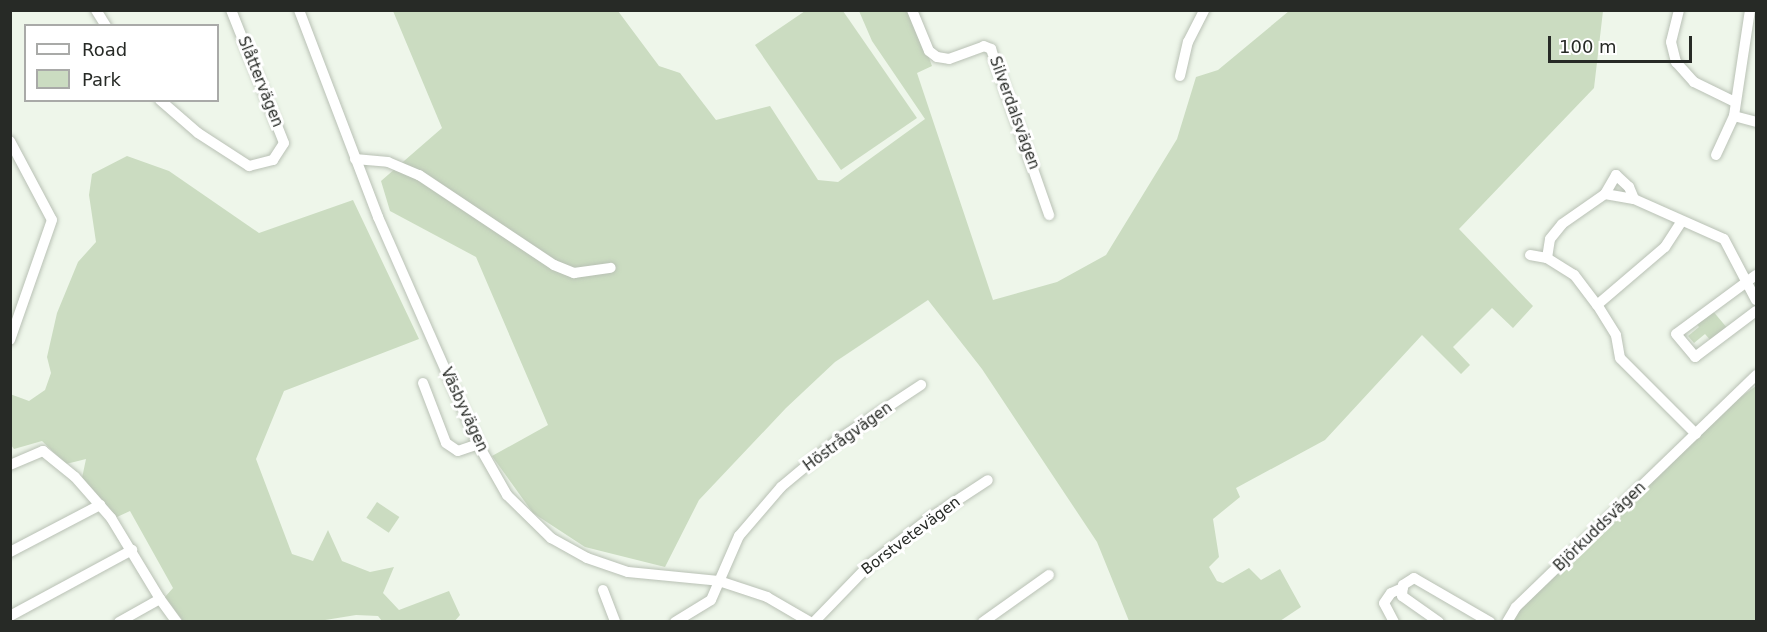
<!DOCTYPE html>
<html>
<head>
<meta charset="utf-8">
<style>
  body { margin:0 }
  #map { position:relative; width:1767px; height:632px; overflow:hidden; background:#eef6ea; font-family:"DejaVu Sans",sans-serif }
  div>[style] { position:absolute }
  .green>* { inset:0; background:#cbdcc1; transform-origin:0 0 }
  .roads { filter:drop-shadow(0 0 2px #b9c1b5) drop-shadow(0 0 2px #b9c1b5) }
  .street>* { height:10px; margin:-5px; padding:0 5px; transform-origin:5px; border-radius:5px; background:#fff }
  span { translate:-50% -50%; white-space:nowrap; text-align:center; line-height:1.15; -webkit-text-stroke:6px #fff; paint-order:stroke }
  .street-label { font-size:15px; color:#272a26 }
  .frame { position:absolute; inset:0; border:12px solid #272a26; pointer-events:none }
  .legend { position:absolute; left:24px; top:24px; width:195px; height:78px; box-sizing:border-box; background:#fff; border:2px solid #a9aaa8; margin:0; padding:8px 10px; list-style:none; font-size:18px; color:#272a26 }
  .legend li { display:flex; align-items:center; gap:12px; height:30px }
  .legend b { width:30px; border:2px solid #a9aaa8 }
  .scale { position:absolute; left:1548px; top:36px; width:144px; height:27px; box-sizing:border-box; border:3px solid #272a26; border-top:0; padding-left:8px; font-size:18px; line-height:21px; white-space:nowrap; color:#272a26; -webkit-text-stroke:4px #fff; paint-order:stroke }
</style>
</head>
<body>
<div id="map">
  <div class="green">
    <i style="clip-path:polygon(393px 11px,618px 11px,659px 66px,680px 73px,716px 120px,770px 106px,818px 180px,838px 182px,925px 119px,872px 41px,859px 11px,912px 11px,932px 66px,917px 73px,993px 300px,1057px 282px,1106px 255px,1177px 139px,1196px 77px,1218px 70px,1289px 11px,1603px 11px,1594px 88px,1459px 229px,1533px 306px,1513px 328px,1492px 308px,1453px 347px,1470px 365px,1461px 374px,1422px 335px,1325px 440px,1236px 488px,1240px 497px,1213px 519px,1219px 557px,1209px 567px,1217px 581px,1223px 583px,1249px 568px,1261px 580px,1280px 569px,1301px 607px,1280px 621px,1129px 621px,1097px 542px,982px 369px,928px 300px,835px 362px,786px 408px,699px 500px,665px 567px,585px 547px,533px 513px,492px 456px,548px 425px,476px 257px,390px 211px,381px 181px,442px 128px)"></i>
    <i style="clip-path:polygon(805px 11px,843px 11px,917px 118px,841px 170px,755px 45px)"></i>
    <i style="clip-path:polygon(127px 156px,169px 171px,259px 233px,353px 200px,419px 339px,284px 391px,256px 459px,292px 554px,313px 561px,328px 530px,342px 561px,370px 572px,394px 567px,383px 593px,399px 610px,449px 591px,460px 615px,454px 622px,382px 621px,378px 616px,356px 615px,313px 622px,183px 621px,165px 597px,173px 588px,130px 511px,117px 517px,82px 478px,86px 459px,66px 464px,42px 441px,14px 449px,11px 445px,10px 394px,29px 401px,45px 390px,51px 373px,47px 357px,57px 313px,78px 262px,96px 242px,89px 195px,92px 174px)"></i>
    <i style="clip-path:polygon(1712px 310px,1728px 329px,1712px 342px,1705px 334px,1694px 343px,1688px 336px,1699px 327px,1696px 323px)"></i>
    <i style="clip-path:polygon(1756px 386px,1756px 621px,1513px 622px,1519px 610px,1735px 401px)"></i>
    <i style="left:377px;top:502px;width:27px;height:19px;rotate:34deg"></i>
  </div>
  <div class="roads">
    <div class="street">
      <i style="left:96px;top:10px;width:19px;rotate:58deg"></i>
      <i style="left:299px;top:10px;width:222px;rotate:69.1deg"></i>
      <i style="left:378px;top:217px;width:248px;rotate:66.2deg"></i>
      <i style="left:478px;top:444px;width:59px;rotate:60.4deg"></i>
      <i style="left:507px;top:495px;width:62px;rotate:44.3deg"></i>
      <i style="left:551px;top:538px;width:41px;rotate:29.1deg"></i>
      <i style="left:587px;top:558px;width:43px;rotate:18.9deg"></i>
      <i style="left:628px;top:572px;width:91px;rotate:5.6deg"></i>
      <i style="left:719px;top:581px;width:51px;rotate:18.4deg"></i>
      <i style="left:767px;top:597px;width:50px;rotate:30.2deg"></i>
      <i style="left:912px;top:10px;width:44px;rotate:67.5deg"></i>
      <i style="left:929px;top:51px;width:10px;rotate:37deg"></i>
      <i style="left:937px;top:57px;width:12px;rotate:9deg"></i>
      <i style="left:949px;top:59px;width:37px;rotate:-20deg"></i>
      <i style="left:984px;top:46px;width:8px;rotate:23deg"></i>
      <i style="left:991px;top:49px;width:176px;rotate:70.7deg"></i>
      <i style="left:1679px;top:10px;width:33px;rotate:104deg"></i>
      <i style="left:1671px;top:42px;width:21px;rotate:76deg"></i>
      <i style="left:1676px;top:62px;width:27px;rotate:48deg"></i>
      <i style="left:1694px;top:82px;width:46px;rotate:26deg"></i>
      <i style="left:1750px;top:10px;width:107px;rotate:98.6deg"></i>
      <i style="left:1734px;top:116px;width:23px;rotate:15deg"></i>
      <i style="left:1180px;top:76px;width:35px;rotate:-77deg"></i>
      <i style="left:1188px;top:42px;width:36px;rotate:-63deg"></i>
      <i style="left:160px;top:100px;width:50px;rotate:41deg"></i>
      <i style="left:198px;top:133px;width:61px;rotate:32.9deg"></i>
      <i style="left:249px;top:166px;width:25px;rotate:-14deg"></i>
      <i style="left:273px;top:160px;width:20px;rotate:-57deg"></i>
      <i style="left:284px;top:143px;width:143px;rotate:-111.7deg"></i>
      <i style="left:10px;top:141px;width:89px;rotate:62deg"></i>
      <i style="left:52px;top:220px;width:127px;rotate:109.3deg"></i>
      <i style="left:1716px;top:155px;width:43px;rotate:-65.2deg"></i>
      <i style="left:355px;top:159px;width:33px;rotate:5deg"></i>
      <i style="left:388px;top:162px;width:34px;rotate:23deg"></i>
      <i style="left:419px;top:175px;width:162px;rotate:33.7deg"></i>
      <i style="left:554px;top:265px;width:22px;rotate:22deg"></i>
      <i style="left:574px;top:273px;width:37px;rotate:-8deg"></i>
      <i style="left:1605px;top:194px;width:22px;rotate:-60deg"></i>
      <i style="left:1616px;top:175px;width:18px;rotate:43deg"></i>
      <i style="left:1629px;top:187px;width:13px;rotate:67deg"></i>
      <i style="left:1530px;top:255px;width:17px;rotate:10deg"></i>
      <i style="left:1756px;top:275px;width:99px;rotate:143.6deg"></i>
      <i style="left:1676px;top:334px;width:30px;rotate:50deg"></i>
      <i style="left:1695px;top:357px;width:76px;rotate:-37deg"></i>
      <i style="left:1597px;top:305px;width:89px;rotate:-40.5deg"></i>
      <i style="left:1665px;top:247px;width:31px;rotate:-57deg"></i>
      <i style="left:423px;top:383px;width:64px;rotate:69deg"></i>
      <i style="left:446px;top:443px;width:14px;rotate:34deg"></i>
      <i style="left:458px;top:451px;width:21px;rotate:-19deg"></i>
      <i style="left:1696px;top:434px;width:107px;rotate:-135deg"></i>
      <i style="left:1620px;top:358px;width:23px;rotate:-100deg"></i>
      <i style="left:1616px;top:335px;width:36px;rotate:-122deg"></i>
      <i style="left:1597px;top:305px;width:38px;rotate:-127deg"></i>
      <i style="left:1574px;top:275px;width:32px;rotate:-148deg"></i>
      <i style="left:1547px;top:258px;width:19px;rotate:-81deg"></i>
      <i style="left:1550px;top:239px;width:19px;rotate:-51deg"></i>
      <i style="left:1562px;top:224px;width:52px;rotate:-34.9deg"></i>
      <i style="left:1605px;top:194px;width:29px;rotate:10deg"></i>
      <i style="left:1634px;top:199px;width:98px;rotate:24deg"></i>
      <i style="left:1724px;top:239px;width:69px;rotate:62.3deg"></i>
      <i style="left:10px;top:465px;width:36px;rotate:-23deg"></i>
      <i style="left:43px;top:451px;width:41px;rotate:39.1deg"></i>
      <i style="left:75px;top:477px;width:55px;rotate:48.7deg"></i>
      <i style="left:111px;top:518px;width:95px;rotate:58.8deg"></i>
      <i style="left:160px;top:599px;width:29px;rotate:54deg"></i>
      <i style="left:10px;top:552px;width:102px;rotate:-27.6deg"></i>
      <i style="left:603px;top:590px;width:34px;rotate:69deg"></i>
      <i style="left:10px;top:616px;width:139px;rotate:-28.4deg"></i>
      <i style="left:119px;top:622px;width:47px;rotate:-29.3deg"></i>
      <i style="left:675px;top:622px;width:42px;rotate:-31.4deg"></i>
      <i style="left:711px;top:600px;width:70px;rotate:-66.4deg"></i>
      <i style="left:739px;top:536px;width:65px;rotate:-49.4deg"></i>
      <i style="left:781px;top:487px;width:72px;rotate:-39.9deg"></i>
      <i style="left:836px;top:441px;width:102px;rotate:-33.4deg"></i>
      <i style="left:814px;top:622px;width:79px;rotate:-46deg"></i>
      <i style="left:869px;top:565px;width:77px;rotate:-37.6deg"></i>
      <i style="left:930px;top:518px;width:69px;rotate:-33.2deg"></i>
      <i style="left:983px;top:622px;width:81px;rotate:-35.5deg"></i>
      <i style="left:1394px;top:622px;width:21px;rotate:-118deg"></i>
      <i style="left:1384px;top:603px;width:12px;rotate:-55deg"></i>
      <i style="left:1391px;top:593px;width:13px;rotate:-23deg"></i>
      <i style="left:1439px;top:622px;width:45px;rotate:-144.9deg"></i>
      <i style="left:1402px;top:596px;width:11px;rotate:-85deg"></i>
      <i style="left:1403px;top:585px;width:13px;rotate:-32deg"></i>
      <i style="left:1414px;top:578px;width:88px;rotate:30.1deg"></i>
      <i style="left:1507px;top:622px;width:17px;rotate:-59deg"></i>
      <i style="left:1516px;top:607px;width:334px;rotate:-44deg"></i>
    </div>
  </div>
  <div class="street-label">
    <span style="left:260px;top:82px;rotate:68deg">Slåttervägen</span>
    <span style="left:1014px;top:113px;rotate:70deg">Silverdalsvägen</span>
    <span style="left:464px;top:410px;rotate:65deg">Väsbyvägen</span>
    <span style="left:848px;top:437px;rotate:-36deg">Höstrågvägen</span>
    <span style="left:1600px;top:527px;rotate:-44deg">Björkuddsvägen</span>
    <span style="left:911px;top:536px;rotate:-37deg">Borstvetevägen</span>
  </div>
  <div class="frame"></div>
  <ul class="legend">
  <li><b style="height:8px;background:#fff"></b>Road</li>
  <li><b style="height:16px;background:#cbdcc1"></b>Park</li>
  </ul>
  <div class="scale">100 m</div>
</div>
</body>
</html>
